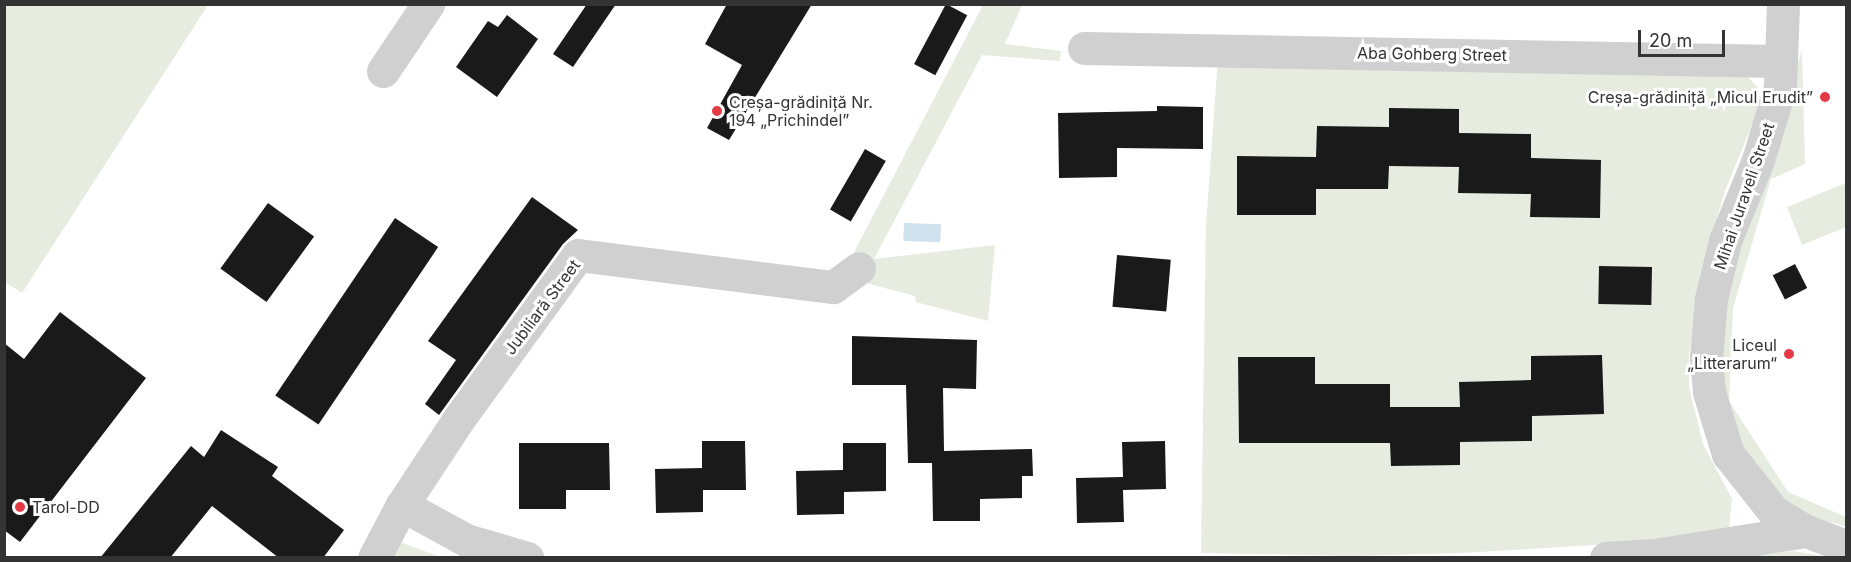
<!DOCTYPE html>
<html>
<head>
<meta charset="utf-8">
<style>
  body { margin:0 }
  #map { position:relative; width:1851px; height:562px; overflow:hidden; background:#fff; font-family:Inter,sans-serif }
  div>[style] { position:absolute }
  .green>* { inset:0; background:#e6ecdf }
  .water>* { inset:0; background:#cfe2ee; transform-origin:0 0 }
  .building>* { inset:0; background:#1a1a1a; transform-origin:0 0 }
  .minor>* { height:33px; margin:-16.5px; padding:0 16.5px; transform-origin:16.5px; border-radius:16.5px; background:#d0d0d0 }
  .dots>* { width:16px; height:16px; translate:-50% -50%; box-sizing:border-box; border:3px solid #fff; border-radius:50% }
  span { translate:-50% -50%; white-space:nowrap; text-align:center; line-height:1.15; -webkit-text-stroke:6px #fff; paint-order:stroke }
  .street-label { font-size:16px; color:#333 }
  .poi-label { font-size:16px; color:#333 }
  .right { translate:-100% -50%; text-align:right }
  .left { translate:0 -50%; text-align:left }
  .frame { position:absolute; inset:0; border:6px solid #333; pointer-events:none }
  .scale { position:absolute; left:1638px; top:30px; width:87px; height:27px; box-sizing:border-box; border:3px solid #333; border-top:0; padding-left:8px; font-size:18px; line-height:21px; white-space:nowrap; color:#333; -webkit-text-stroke:4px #fff; paint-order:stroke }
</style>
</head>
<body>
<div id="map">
  <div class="green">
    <i style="clip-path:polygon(4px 5px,208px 5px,22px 293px,5px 282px)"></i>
    <i style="clip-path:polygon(983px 5px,1022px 5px,1005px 44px,1061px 51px,1060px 61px,982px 55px,874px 259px,995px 245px,988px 321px,916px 302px,915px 296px,866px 283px,873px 259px,852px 256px)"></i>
    <i style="clip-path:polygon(1802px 50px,1805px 164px,1771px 179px,1733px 308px,1729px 401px,1788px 492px,1846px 517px,1846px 526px,1794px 514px,1751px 467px,1722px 403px,1722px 304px)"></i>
    <i style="clip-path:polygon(1218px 58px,1728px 73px,1748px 77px,1758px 88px,1761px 103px,1725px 191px,1704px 263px,1689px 354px,1689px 387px,1703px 444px,1732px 499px,1728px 537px,1462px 553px,1353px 556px,1201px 553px,1206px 225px)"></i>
    <i style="clip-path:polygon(1846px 183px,1846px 227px,1802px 245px,1787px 207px)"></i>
    <i style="clip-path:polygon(395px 540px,440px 557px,386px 558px)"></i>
    <i style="clip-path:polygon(1794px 551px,1829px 557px,1725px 558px)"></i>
  </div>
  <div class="water">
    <i style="left:904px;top:223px;width:37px;height:18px;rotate:2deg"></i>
  </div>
  <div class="building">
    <i style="clip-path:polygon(587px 4px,616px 4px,573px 67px,553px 54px)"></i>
    <i style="clip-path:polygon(727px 4px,812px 4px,729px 140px,707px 128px,742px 65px,705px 44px)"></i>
    <i style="left:946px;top:4px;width:24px;height:68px;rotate:28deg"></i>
    <i style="clip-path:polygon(507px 15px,538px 39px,497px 97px,456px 67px,488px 21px,498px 27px)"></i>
    <i style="clip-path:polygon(1157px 106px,1203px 107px,1203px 149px,1117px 148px,1117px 177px,1059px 178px,1058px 113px,1157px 111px)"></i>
    <i style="clip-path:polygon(1389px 108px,1459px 109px,1459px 133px,1531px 134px,1531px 158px,1601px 160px,1600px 218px,1530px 217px,1531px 194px,1458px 193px,1459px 167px,1389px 166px,1388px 189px,1316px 189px,1316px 215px,1237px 215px,1237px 156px,1316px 157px,1317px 126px,1389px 127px)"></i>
    <i style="left:865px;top:149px;width:24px;height:70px;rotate:30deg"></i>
    <i style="clip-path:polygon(532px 197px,578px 230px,563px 244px,439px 415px,425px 404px,456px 360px,428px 341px)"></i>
    <i style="left:268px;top:203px;width:57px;height:81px;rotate:36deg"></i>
    <i style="left:395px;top:218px;width:52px;height:214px;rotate:34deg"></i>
    <i style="left:1117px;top:255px;width:54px;height:52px;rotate:5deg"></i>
    <i style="left:1795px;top:264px;width:27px;height:25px;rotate:63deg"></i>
    <i style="left:1599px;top:266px;width:53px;height:38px;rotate:1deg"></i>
    <i style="clip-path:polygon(60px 312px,146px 378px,20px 542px,4px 530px,4px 343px,24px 359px)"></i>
    <i style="clip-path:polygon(852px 336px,977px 340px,976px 389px,943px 388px,944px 451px,1032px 449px,1033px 476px,1022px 476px,1022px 498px,980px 499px,980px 521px,933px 521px,932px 463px,908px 463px,906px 385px,852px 385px)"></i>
    <i style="clip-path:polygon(1602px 355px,1604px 414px,1532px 416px,1532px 441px,1460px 442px,1460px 465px,1391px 466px,1390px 443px,1239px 443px,1238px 357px,1315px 357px,1315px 384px,1390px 384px,1390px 407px,1460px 407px,1459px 382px,1531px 380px,1531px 356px)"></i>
    <i style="clip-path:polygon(221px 430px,278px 467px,272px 476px,344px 530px,323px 558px,279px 558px,212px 506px,170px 558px,100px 558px,191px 446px,204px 457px)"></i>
    <i style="clip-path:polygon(702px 441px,745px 441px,746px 490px,703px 490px,703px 512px,656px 513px,655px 469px,702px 468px)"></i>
    <i style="clip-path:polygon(1165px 441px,1166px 489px,1123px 490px,1124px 522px,1077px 523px,1076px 478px,1123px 477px,1122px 442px)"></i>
    <i style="clip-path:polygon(519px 443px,609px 443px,610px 490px,566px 490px,566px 509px,519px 509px)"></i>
    <i style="clip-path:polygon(843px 443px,886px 443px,886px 491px,844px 492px,844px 514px,797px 515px,796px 471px,843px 470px)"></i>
  </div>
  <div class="minor">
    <i style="left:1783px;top:4px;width:83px;rotate:92.1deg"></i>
    <i style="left:1780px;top:87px;width:76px;rotate:106.8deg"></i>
    <i style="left:1758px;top:160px;width:87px;rotate:112.2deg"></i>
    <i style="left:1725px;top:241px;width:60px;rotate:103.6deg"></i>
    <i style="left:1711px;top:299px;width:58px;rotate:94.9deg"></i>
    <i style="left:1706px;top:357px;width:35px;rotate:85deg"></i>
    <i style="left:1709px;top:392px;width:65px;rotate:73deg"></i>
    <i style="left:1728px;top:454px;width:74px;rotate:51.6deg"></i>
    <i style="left:1774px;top:512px;width:37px;rotate:31deg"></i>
    <i style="left:1084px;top:48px;width:697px;rotate:1.07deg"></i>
    <i style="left:383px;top:71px;width:81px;rotate:-56.1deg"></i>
    <i style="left:402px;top:505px;width:73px;rotate:28.7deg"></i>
    <i style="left:466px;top:540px;width:64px;rotate:16.4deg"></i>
    <i style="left:374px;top:558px;width:60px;rotate:-62.2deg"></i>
    <i style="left:402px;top:505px;width:102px;rotate:-56.6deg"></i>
    <i style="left:458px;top:420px;width:204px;rotate:-54deg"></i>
    <i style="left:578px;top:255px;width:257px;rotate:7.2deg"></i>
    <i style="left:833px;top:287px;width:32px;rotate:-36deg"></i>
    <i style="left:1606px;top:558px;width:48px;rotate:-3.6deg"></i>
    <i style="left:1654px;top:555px;width:154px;rotate:-9deg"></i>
    <i style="left:1806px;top:531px;width:43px;rotate:20.6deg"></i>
  </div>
  <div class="dots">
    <i style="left:1825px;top:97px;background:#e63946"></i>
    <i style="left:717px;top:111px;background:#e63946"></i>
    <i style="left:1789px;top:354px;background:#e63946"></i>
    <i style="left:20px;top:507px;background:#e63946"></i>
  </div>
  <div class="street-label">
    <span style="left:1432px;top:54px;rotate:1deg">Aba Gohberg Street</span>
    <span style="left:1744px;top:196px;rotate:-71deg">Mihai Juraveli Street</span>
    <span style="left:542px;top:307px;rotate:-53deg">Jubiliară Street</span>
  </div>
  <div class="poi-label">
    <span class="right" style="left:1813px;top:97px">Creșa-grădiniță „Micul Erudit”</span>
    <span class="left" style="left:729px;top:111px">Creșa-grădiniță Nr.<br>194 „Prichindel”</span>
    <span class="right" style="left:1777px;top:354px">Liceul<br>„Litterarum“</span>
    <span class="left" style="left:32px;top:507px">Tarol-DD</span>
  </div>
  <div class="frame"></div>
  <div class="scale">20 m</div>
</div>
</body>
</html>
